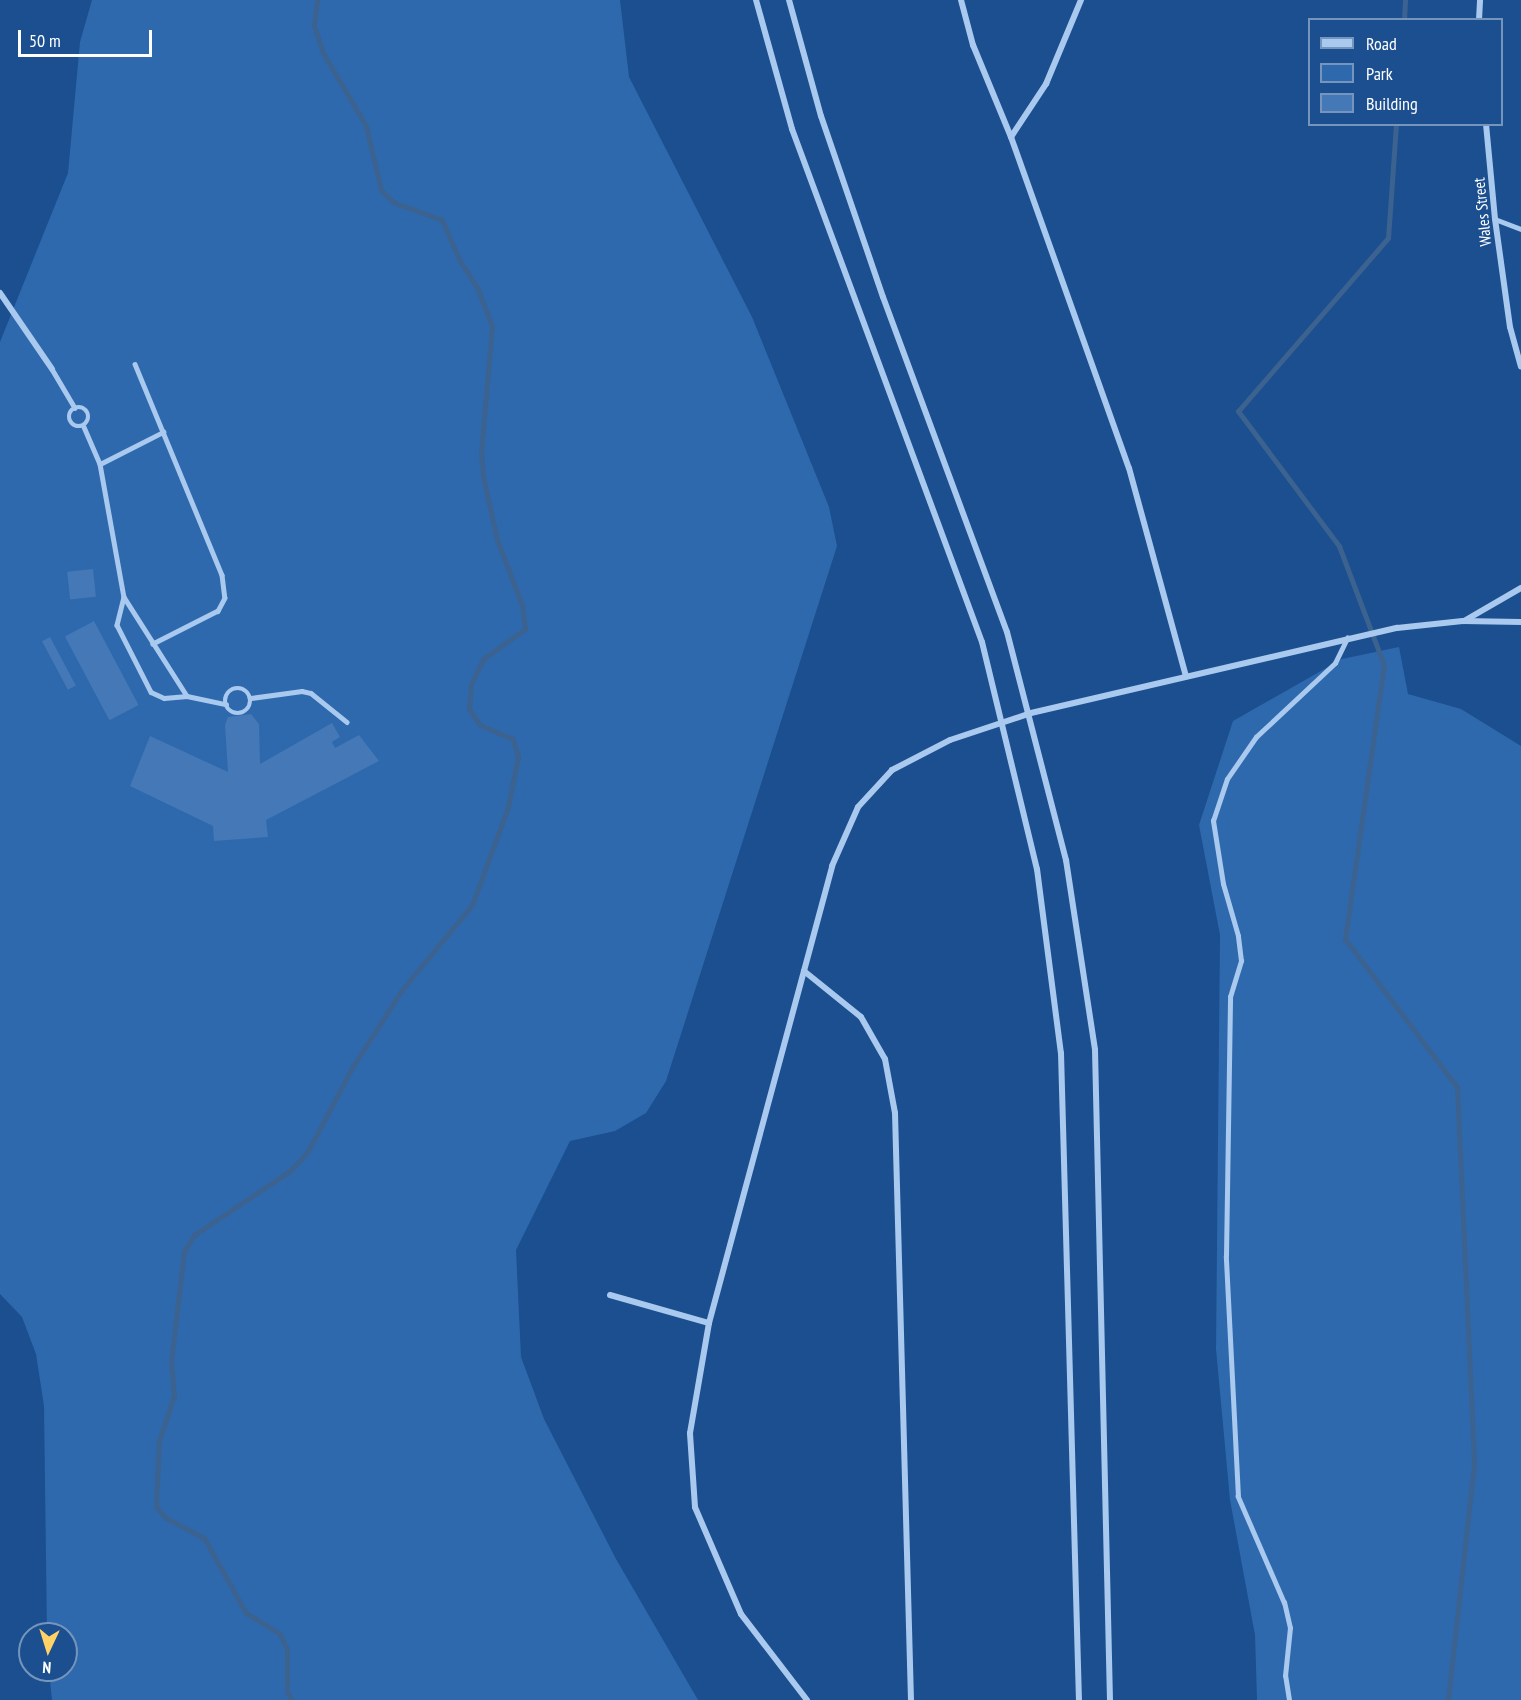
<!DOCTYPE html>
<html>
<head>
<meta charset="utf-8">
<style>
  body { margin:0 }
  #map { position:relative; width:1521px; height:1700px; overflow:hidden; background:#1b4f8f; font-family:"PT Sans Narrow",sans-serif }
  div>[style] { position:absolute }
  .green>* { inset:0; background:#2e69ad }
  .stream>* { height:5px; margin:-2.5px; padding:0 2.5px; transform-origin:2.5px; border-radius:2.5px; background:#3c6290 }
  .building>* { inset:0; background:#4478b7; transform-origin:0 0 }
  .lane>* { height:4.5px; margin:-2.25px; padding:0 2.25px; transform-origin:2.25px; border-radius:2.25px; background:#a9c9ee }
  .lane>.ring { margin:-2.25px; padding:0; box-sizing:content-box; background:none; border:4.5px solid #a9c9ee; border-radius:50% }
  .street>* { height:6px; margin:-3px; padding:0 3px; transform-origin:3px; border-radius:3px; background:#a9c9ee }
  span { translate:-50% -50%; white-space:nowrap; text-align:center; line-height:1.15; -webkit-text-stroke:5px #1b4f8f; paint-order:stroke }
  .street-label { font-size:16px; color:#fff }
  .legend { position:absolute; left:1308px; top:18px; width:195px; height:108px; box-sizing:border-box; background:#1b4f8f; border:2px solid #7695bc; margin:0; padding:8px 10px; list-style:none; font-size:18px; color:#fff }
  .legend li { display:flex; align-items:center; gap:12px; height:30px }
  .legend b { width:30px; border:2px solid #7695bc }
  .north { position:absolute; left:18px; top:1622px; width:60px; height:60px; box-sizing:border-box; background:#1b4f8f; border:2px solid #7695bc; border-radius:50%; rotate:184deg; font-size:16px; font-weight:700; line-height:24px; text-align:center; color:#fff }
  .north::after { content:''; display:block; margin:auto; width:21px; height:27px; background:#ffd166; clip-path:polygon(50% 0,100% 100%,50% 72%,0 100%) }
  .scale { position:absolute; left:18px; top:30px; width:134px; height:27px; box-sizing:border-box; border:3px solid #fff; border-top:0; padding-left:8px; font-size:18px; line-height:21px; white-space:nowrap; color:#fff; -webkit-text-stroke:4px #1b4f8f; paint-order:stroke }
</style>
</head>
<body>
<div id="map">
  <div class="green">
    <i style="clip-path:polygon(92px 0,620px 0,629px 77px,752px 317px,829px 507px,837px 546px,666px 1081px,646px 1113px,615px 1131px,570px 1141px,516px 1250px,521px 1357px,544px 1419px,616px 1559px,698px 1700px,52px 1700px,49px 1670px,66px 1670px,66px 1634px,47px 1634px,44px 1406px,36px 1354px,22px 1317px,0 1294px,0 342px,68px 173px,80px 42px)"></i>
    <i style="clip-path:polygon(1399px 647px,1408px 694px,1461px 709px,1521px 746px,1521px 1700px,1257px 1700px,1255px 1635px,1230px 1500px,1216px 1349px,1220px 935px,1199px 825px,1233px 721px,1342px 659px)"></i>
  </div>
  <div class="stream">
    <i style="left:1404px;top:20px;width:20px;rotate:-87deg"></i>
    <i style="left:1396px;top:124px;width:114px;rotate:94deg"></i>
    <i style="left:1388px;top:238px;width:229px;rotate:130.9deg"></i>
    <i style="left:1238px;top:411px;width:169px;rotate:53.2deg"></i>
    <i style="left:1339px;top:546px;width:127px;rotate:69.3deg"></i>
    <i style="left:1384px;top:665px;width:277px;rotate:98.1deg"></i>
    <i style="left:1345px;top:939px;width:186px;rotate:52.9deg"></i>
    <i style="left:1457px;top:1087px;width:377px;rotate:87.4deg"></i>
    <i style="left:1474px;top:1464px;width:237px;rotate:96.3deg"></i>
    <i style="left:292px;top:1700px;width:10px;rotate:-119deg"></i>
    <i style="left:287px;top:1691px;width:42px;rotate:-90deg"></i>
    <i style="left:287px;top:1649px;width:17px;rotate:-115deg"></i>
    <i style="left:280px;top:1634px;width:40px;rotate:-148deg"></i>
    <i style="left:246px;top:1613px;width:86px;rotate:-119.2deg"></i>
    <i style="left:204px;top:1538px;width:43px;rotate:-152.2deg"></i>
    <i style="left:166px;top:1518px;width:15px;rotate:-132deg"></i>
    <i style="left:156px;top:1507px;width:66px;rotate:-87.4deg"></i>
    <i style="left:159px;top:1441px;width:48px;rotate:-71.9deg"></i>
    <i style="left:174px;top:1395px;width:33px;rotate:-95deg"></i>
    <i style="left:171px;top:1362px;width:111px;rotate:-83.3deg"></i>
    <i style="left:184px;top:1252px;width:20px;rotate:-60deg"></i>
    <i style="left:194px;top:1235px;width:115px;rotate:-33.7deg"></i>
    <i style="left:290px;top:1171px;width:27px;rotate:-48deg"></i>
    <i style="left:308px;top:1151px;width:94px;rotate:-62.1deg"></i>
    <i style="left:352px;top:1068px;width:91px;rotate:-57.5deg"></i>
    <i style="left:401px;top:991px;width:112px;rotate:-50.5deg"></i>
    <i style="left:472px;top:905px;width:104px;rotate:-69.8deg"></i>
    <i style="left:508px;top:807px;width:51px;rotate:-78.7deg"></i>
    <i style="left:518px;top:757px;width:19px;rotate:-106deg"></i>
    <i style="left:513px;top:739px;width:36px;rotate:-157deg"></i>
    <i style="left:480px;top:725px;width:19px;rotate:-125deg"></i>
    <i style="left:469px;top:709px;width:25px;rotate:-85deg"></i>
    <i style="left:471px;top:684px;width:28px;rotate:-64deg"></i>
    <i style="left:483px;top:659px;width:52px;rotate:-35.5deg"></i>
    <i style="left:525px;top:629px;width:24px;rotate:-97deg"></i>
    <i style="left:522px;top:605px;width:70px;rotate:-111deg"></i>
    <i style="left:497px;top:540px;width:66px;rotate:-102.3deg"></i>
    <i style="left:483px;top:476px;width:22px;rotate:-95deg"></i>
    <i style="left:481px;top:454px;width:128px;rotate:-85.1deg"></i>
    <i style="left:492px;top:326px;width:42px;rotate:-111deg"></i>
    <i style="left:477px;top:287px;width:33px;rotate:-123deg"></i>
    <i style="left:459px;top:259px;width:43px;rotate:-113.6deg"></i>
    <i style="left:442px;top:220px;width:52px;rotate:-159.8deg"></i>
    <i style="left:393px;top:202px;width:17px;rotate:-135deg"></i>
    <i style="left:381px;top:190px;width:66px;rotate:-103.2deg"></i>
    <i style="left:366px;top:126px;width:85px;rotate:-120.5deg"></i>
    <i style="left:323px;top:53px;width:29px;rotate:-108deg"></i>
    <i style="left:314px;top:25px;width:25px;rotate:-83deg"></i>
  </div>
  <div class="building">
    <i style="left:93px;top:569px;width:28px;height:26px;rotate:84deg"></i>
    <i style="left:94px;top:621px;width:95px;height:33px;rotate:62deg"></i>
    <i style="left:50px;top:637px;width:55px;height:9px;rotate:62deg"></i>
    <i style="clip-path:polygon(251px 714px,259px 724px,260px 764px,332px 723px,340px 737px,332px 742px,335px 748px,359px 735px,379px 761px,266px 820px,268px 837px,214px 841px,213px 826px,130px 786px,150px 736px,228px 772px,225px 725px,228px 717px)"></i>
  </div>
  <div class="lane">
    <i style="left:1495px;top:219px;width:28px;rotate:21deg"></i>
    <i style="left:135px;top:364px;width:228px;rotate:67.6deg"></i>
    <i style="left:222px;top:575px;width:23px;rotate:83deg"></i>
    <i style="left:225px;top:598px;width:15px;rotate:118deg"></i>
    <i style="left:218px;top:611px;width:73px;rotate:153.1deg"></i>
    <i style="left:52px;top:369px;width:45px;rotate:59.5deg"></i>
    <i class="ring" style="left:69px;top:407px;width:15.5px;height:15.5px"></i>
    <i style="left:84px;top:427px;width:40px;rotate:66.6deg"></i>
    <i style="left:100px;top:464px;width:135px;rotate:79.8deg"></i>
    <i style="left:124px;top:597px;width:117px;rotate:57.5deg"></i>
    <i style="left:187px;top:696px;width:40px;rotate:12deg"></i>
    <i style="left:100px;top:464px;width:71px;rotate:-26.9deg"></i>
    <i style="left:124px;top:597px;width:29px;rotate:104deg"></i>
    <i style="left:117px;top:625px;width:75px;rotate:63.1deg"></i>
    <i style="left:151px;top:692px;width:14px;rotate:25deg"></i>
    <i style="left:164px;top:698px;width:23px;rotate:-5deg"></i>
    <i class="ring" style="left:225px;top:688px;width:21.5px;height:21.5px"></i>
    <i style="left:251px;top:698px;width:51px;rotate:-7.8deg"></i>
    <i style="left:302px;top:691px;width:9px;rotate:13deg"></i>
    <i style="left:311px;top:693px;width:46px;rotate:38.9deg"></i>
    <i style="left:1289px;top:1700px;width:24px;rotate:-99deg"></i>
    <i style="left:1285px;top:1676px;width:48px;rotate:-84.1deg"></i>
    <i style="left:1290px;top:1628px;width:26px;rotate:-103deg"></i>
    <i style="left:1284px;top:1603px;width:116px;rotate:-113.5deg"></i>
    <i style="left:1238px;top:1497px;width:241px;rotate:-92.9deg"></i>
    <i style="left:1226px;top:1256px;width:259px;rotate:-89.1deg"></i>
    <i style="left:1230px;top:997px;width:38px;rotate:-73deg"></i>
    <i style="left:1241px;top:961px;width:25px;rotate:-97deg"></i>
    <i style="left:1238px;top:936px;width:54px;rotate:-106.1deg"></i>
    <i style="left:1223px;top:884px;width:64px;rotate:-99deg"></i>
    <i style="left:1213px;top:821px;width:44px;rotate:-71.6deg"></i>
    <i style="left:1227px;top:779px;width:51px;rotate:-55.4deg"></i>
    <i style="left:1256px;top:737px;width:108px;rotate:-43.1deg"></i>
    <i style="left:1335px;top:663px;width:28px;rotate:-64deg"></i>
  </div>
  <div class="street">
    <i style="left:756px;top:0;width:134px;rotate:74.4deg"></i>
    <i style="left:792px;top:129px;width:547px;rotate:69.68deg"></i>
    <i style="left:982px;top:642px;width:234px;rotate:76.4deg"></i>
    <i style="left:1037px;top:869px;width:186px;rotate:82.6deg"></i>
    <i style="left:1061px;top:1053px;width:647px;rotate:88.41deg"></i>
    <i style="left:789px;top:0;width:120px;rotate:74.6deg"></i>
    <i style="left:821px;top:116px;width:191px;rotate:71.1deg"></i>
    <i style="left:883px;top:297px;width:357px;rotate:69.7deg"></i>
    <i style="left:1007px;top:632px;width:236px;rotate:75.5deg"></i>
    <i style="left:1066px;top:860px;width:192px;rotate:81.3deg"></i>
    <i style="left:1095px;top:1050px;width:650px;rotate:88.68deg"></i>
    <i style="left:961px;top:0;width:47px;rotate:75.1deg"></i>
    <i style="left:973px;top:45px;width:100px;rotate:67.6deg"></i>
    <i style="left:1011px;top:137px;width:351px;rotate:70.4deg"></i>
    <i style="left:1129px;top:468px;width:216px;rotate:74.7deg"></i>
    <i style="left:1479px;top:20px;width:20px;rotate:-87deg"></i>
    <i style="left:1486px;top:124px;width:95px;rotate:84.6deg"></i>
    <i style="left:1495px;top:219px;width:109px;rotate:82.1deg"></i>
    <i style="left:1510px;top:327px;width:41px;rotate:74.6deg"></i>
    <i style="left:1011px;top:137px;width:64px;rotate:-56.6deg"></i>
    <i style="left:1046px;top:84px;width:91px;rotate:-67.4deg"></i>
    <i style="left:0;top:293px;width:92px;rotate:55.6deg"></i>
    <i style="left:1464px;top:621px;width:66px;rotate:-30.1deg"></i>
    <i style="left:804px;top:971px;width:73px;rotate:38.9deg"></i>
    <i style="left:861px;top:1017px;width:48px;rotate:60.3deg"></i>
    <i style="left:885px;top:1059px;width:55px;rotate:79.5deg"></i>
    <i style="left:895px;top:1113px;width:587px;rotate:88.44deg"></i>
    <i style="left:610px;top:1295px;width:103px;rotate:15.8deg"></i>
    <i style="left:807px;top:1700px;width:108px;rotate:-127.5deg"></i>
    <i style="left:741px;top:1614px;width:116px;rotate:-113.3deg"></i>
    <i style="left:695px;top:1507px;width:74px;rotate:-93.9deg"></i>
    <i style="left:690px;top:1433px;width:112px;rotate:-80.2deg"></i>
    <i style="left:709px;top:1323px;width:473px;rotate:-74.9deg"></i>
    <i style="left:832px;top:866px;width:64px;rotate:-66.2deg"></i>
    <i style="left:858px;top:807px;width:50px;rotate:-47.4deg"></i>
    <i style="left:892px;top:770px;width:65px;rotate:-27.3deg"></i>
    <i style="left:950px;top:740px;width:85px;rotate:-18.4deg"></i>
    <i style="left:1031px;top:713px;width:376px;rotate:-13.1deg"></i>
    <i style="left:1397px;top:628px;width:66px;rotate:-6.1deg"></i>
    <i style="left:1463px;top:621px;width:58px;rotate:1deg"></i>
  </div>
  <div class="street-label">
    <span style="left:1482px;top:212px;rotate:-96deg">Wales Street</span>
  </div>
  <ul class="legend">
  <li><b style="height:8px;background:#a9c9ee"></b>Road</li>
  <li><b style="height:16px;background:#2e69ad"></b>Park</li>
  <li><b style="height:16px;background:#4478b7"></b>Building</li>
  </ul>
  <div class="north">N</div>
  <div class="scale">50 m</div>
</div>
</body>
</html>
